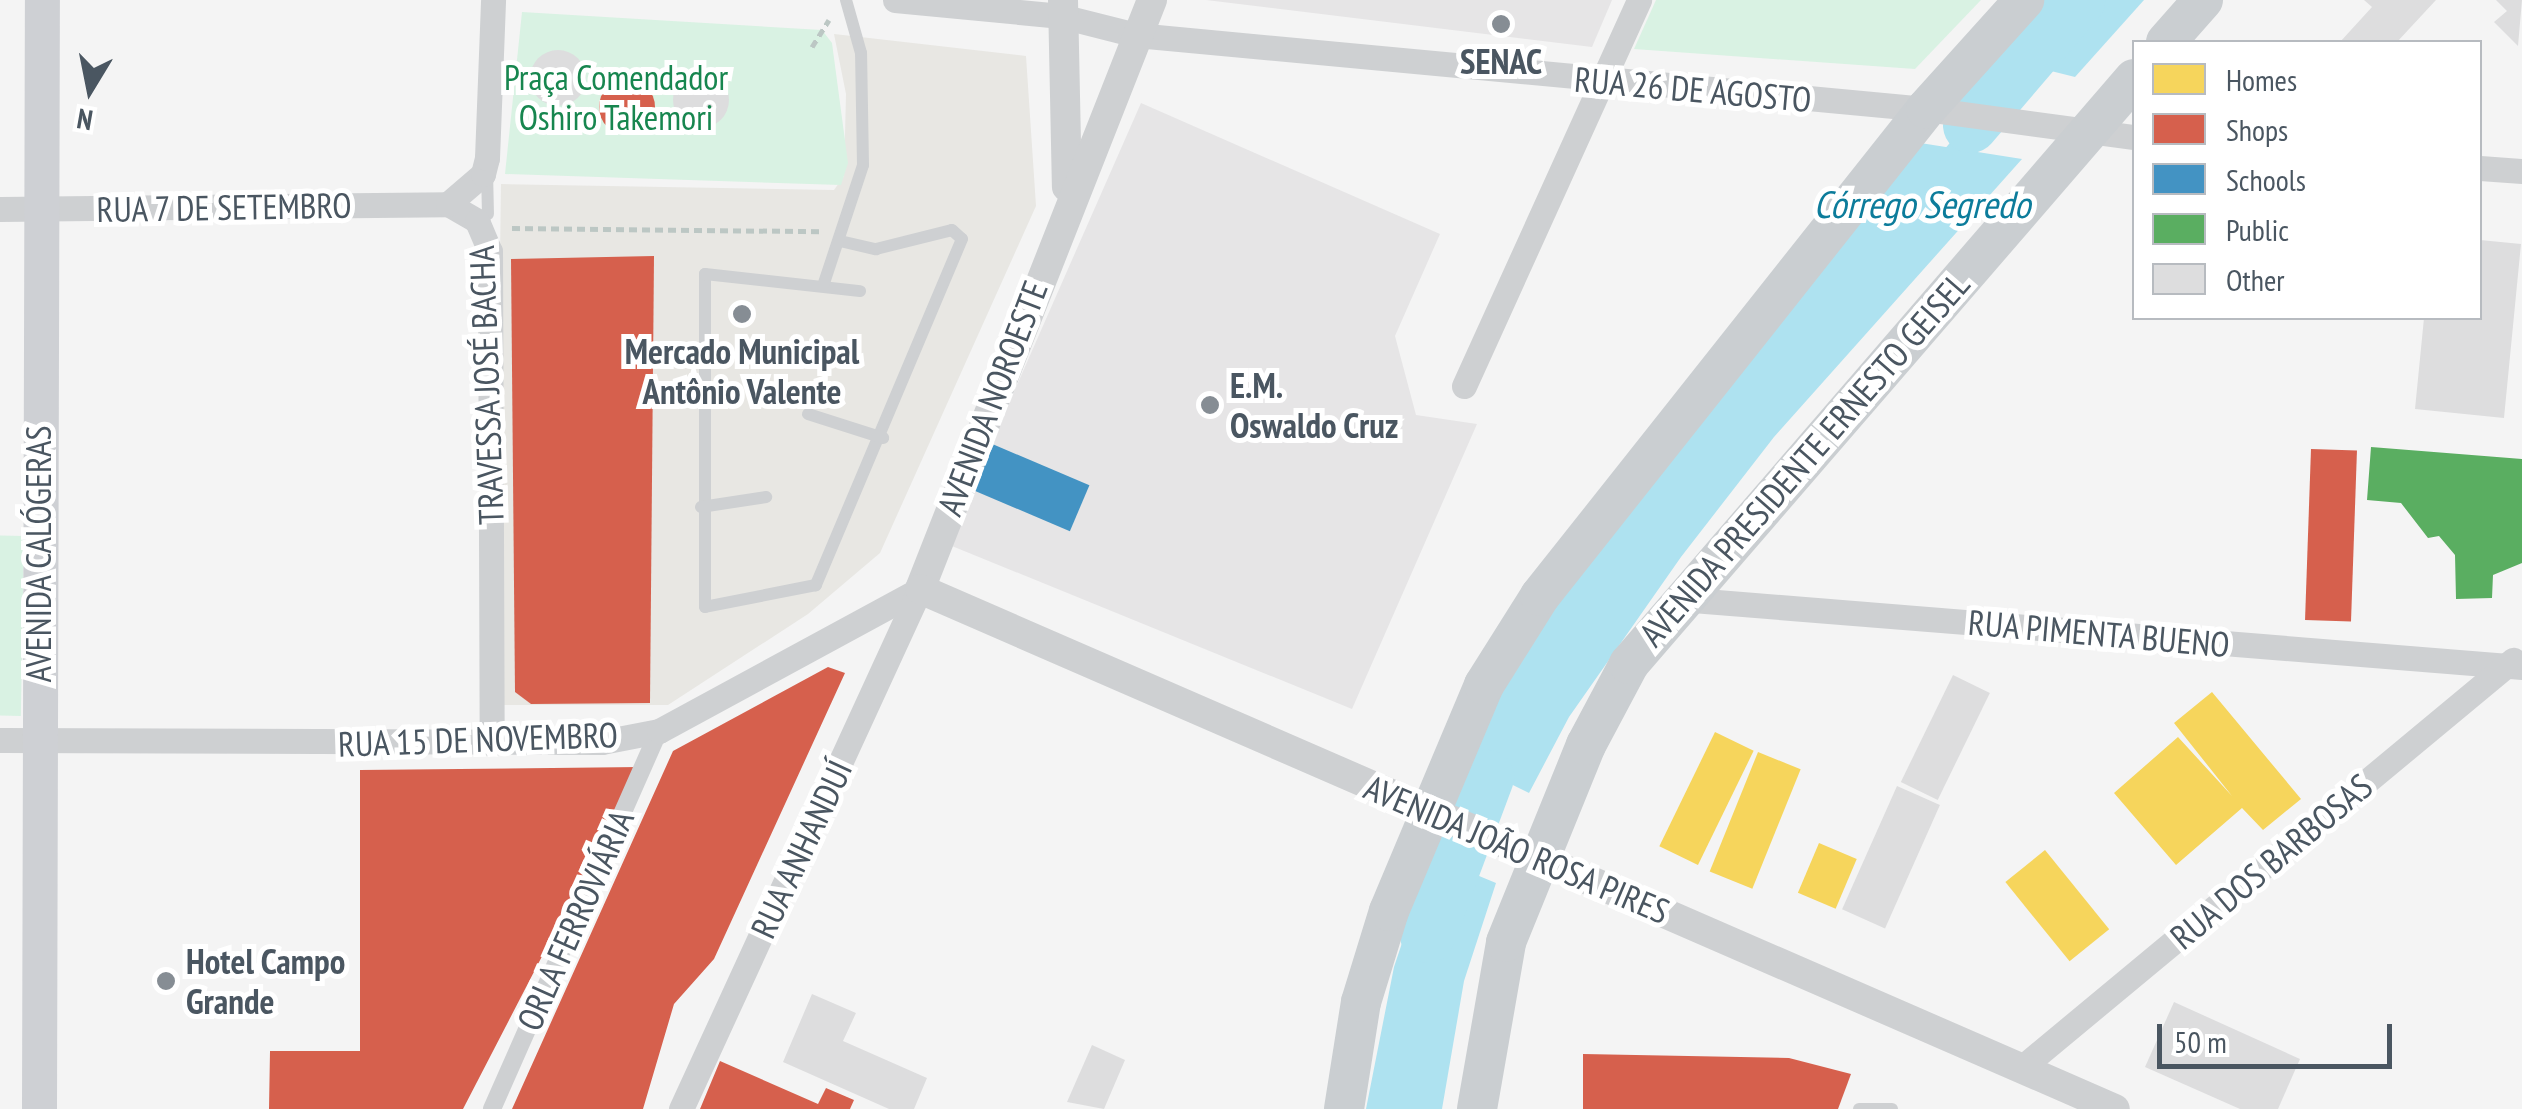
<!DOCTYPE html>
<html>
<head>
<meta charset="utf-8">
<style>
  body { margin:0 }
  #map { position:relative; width:2522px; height:1109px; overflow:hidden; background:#f4f4f4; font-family:"PT Sans Narrow",sans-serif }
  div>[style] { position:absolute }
  .commercial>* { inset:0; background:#e8e7e3 }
  .education>* { inset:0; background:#e6e5e6 }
  .green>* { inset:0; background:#d9f2e3; transform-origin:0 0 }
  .water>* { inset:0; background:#aee2f0 }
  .homes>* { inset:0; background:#f6d55c; transform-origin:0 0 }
  .shops>* { inset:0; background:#d6604d; transform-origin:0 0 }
  .round { border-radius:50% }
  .schools>* { inset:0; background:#4393c3; transform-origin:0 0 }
  .public>* { inset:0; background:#5aae61 }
  .stream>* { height:9px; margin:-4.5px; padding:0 4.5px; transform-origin:4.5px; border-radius:4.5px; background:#aee2f0 }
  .river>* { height:55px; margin:-27.5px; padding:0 27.5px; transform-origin:27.5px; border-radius:27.5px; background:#aee2f0 }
  .building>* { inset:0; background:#ddddde; transform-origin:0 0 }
  .path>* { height:5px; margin-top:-2.5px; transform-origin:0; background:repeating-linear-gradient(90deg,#bcc7c4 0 8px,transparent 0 13px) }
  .service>* { height:12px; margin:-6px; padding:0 6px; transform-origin:6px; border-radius:6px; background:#ced0d2 }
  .pedestrian>* { height:18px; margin:-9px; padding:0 9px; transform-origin:9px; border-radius:9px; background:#ced0d2 }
  .minor>* { height:25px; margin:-12.5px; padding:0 12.5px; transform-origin:12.5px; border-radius:12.5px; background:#ced0d2 }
  .tertiary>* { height:30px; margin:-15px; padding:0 15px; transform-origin:15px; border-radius:15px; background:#ced0d2 }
  .secondary>* { height:35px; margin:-17.5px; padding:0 17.5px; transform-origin:17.5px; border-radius:17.5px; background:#ced0d4 }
  .primary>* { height:40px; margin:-20px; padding:0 20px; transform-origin:20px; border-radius:20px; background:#caced1 }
  .dots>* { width:28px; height:28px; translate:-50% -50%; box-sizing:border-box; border:5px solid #fff; border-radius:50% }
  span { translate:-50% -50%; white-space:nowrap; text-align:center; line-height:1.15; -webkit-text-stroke:10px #fff; paint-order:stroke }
  .poi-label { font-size:35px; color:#4a5661; font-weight:700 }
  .left { translate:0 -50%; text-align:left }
  .park-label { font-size:35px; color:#17864f }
  .street-label { font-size:35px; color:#4a5661 }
  .water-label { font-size:38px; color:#0c7c9b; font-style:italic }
  .legend { position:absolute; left:2132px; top:40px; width:350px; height:280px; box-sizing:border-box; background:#fff; border:2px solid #b7bbc0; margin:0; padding:12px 18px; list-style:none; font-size:30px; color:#4a5661 }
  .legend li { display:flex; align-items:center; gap:20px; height:50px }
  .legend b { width:50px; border:2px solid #b7bbc0 }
  .north { position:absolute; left:40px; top:40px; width:100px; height:100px; -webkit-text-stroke:8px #fff; paint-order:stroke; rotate:190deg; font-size:28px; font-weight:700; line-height:40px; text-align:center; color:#4a5661 }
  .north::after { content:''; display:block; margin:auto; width:35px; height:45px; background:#4a5661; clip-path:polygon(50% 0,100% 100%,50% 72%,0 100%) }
  .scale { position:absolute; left:2157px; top:1024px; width:235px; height:45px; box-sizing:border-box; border:5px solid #4a5661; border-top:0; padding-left:12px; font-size:30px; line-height:35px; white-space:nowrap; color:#4a5661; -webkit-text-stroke:8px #fff; paint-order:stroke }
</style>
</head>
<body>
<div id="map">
  <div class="commercial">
    <i style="clip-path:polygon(834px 34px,1026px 56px,1036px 206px,880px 553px,808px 614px,668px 705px,494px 705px,501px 184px,834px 190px,844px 176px,846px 94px)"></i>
  </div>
  <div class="education">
    <i style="clip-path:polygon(1206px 0,1612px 0,1592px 47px)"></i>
    <i style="clip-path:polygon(1141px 103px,1440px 234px,1395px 336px,1416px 415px,1477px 424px,1352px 709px,947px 544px)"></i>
  </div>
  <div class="green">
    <i style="clip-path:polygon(1656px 0,1981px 0,1915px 69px,1634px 49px)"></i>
    <i style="clip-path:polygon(522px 12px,822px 30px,832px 43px,848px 163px,841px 185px,505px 174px)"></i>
    <i style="left:24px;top:536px;width:180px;height:24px;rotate:91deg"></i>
  </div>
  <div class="water">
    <i style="clip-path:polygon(2050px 0,2144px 0,2075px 77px,2007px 60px)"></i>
    <i style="clip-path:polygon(1914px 142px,2022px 159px,1774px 437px,1681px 557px,1569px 717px,1529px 793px,1468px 763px,1490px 700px,1565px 581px)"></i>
    <i style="clip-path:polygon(1431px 856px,1496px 883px,1464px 981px,1442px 1109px,1366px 1109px,1394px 967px)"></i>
  </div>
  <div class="homes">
    <i style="clip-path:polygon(2212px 692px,2301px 799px,2263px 830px,2242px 808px,2176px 865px,2114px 793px,2178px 737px,2232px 796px,2174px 723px)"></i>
    <i style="left:1715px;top:732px;width:43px;height:127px;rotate:26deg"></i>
    <i style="left:1758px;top:752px;width:46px;height:129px;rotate:22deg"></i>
    <i style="left:1819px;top:843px;width:41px;height:54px;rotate:23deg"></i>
    <i style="left:2045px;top:850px;width:102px;height:51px;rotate:51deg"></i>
  </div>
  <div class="shops">
    <i class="round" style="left:599px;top:79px;width:56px;height:56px"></i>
    <i style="clip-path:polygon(654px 256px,650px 703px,531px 704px,515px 692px,511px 259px)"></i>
    <i style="left:2311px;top:449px;width:46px;height:171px;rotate:2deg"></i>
    <i style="clip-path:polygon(828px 667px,845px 673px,714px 959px,674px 1004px,643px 1109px,512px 1109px,673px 751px)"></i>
    <i style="clip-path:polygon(640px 767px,463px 1109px,269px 1109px,270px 1051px,360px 1051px,360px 770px)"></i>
    <i style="clip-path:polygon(1583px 1054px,1789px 1058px,1851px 1074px,1838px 1109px,1583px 1109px)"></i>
    <i style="clip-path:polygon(720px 1061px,818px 1104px,826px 1088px,854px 1100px,850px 1109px,700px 1109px)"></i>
  </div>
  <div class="schools">
    <i style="left:990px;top:443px;width:108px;height:50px;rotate:23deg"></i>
  </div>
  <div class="public">
    <i style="clip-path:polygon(2371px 447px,2522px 459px,2522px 563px,2493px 575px,2492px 598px,2456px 599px,2455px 555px,2439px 536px,2428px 538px,2401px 503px,2367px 500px)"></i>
  </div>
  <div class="stream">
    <i style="left:1943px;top:157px;width:42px;rotate:-49.8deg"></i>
  </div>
  <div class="river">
    <i style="left:1970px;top:125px;width:165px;rotate:-49.4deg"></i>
    <i style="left:1427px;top:935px;width:169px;rotate:-69.5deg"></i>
  </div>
  <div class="building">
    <i style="clip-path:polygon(2364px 0,2436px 0,2397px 42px,2340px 42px,2372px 7px)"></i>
    <i style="clip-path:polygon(2496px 0,2522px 0,2518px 46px,2494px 22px,2507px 11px)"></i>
    <i class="round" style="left:530px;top:50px;width:56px;height:56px"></i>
    <i class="round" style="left:673px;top:72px;width:56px;height:56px"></i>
    <i style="clip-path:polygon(2480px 240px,2521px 244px,2504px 418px,2415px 409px,2424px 318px,2480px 318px)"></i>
    <i style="left:1953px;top:675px;width:41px;height:119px;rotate:26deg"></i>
    <i style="left:1897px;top:786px;width:47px;height:135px;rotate:24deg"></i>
    <i style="clip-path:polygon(812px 994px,856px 1013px,843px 1041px,927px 1078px,914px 1109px,889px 1109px,783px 1062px)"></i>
    <i style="clip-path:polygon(2174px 1002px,2300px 1059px,2278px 1109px,2240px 1109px,2145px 1067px)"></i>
    <i style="clip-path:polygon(1092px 1045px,1125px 1060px,1104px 1109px,1067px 1102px)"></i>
  </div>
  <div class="path">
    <i style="left:812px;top:47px;width:32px;rotate:-58deg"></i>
    <i style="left:512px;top:228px;width:309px;rotate:0.6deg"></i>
  </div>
  <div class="service">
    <i style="left:487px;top:171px;width:43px;rotate:88.7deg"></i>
    <i style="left:840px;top:241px;width:37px;rotate:13deg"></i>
    <i style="left:876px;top:249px;width:78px;rotate:-14deg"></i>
    <i style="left:952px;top:230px;width:13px;rotate:42deg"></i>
    <i style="left:962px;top:239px;width:376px;rotate:112.9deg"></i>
    <i style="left:816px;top:585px;width:113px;rotate:168.8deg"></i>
    <i style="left:705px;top:607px;width:333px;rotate:-90deg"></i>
    <i style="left:705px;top:274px;width:156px;rotate:6.3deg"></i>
    <i style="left:824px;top:283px;width:124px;rotate:-71.7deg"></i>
    <i style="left:863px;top:165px;width:112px;rotate:-91deg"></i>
    <i style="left:861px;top:53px;width:55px;rotate:-105.8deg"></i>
    <i style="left:808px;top:414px;width:79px;rotate:17.7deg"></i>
    <i style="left:701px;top:507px;width:66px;rotate:-8.7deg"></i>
    <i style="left:1859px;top:1109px;width:33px"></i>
  </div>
  <div class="pedestrian">
    <i style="left:492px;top:1109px;width:413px;rotate:-66.2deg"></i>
  </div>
  <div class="minor">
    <i style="left:895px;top:0;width:167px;rotate:5.5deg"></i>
    <i style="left:1061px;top:16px;width:77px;rotate:14.2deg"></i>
    <i style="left:1136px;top:35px;width:793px;rotate:5.35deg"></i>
    <i style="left:1926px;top:109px;width:210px;rotate:7.7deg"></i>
    <i style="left:2480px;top:168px;width:42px;rotate:4.1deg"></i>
    <i style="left:448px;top:204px;width:34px;rotate:30deg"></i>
    <i style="left:477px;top:221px;width:33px;rotate:67deg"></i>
    <i style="left:490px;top:251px;width:493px;rotate:89.8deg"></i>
    <i style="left:0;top:209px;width:448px;rotate:-0.6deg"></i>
    <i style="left:448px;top:204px;width:46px;rotate:-40.6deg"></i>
    <i style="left:483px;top:174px;width:16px;rotate:-76deg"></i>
    <i style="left:487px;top:158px;width:158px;rotate:-87.8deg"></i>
    <i style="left:1464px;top:386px;width:424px;rotate:-65.6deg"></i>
    <i style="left:1680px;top:599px;width:845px;rotate:4.62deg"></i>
    <i style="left:0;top:740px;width:602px;rotate:0.19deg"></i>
    <i style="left:602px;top:742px;width:58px;rotate:-10.9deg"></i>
    <i style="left:659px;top:731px;width:297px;rotate:-28.5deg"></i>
    <i style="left:2020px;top:1069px;width:641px;rotate:-39.68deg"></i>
    <i style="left:681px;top:1109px;width:572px;rotate:-65.32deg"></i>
  </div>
  <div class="tertiary">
    <i style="left:1063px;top:0;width:187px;rotate:88.8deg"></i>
    <i style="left:1152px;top:0;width:633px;rotate:111.5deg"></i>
    <i style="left:920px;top:589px;width:1303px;rotate:23.52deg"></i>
  </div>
  <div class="secondary">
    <i style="left:39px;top:1109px;width:1109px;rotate:-89.85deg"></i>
  </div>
  <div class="primary">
    <i style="left:2166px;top:42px;width:56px;rotate:-48.6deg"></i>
    <i style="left:1344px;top:1109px;width:108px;rotate:-81deg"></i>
    <i style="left:1361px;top:1002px;width:95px;rotate:-72.9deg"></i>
    <i style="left:1389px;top:911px;width:245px;rotate:-67.2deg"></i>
    <i style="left:1484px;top:685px;width:105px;rotate:-57.8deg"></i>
    <i style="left:1540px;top:596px;width:621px;rotate:-51.6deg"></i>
    <i style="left:1926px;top:109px;width:147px;rotate:-48deg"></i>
    <i style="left:1477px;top:1109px;width:169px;rotate:-80.1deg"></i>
    <i style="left:1506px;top:942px;width:213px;rotate:-67.9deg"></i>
    <i style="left:1586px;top:745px;width:92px;rotate:-62deg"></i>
    <i style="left:1629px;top:664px;width:773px;rotate:-49.2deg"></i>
  </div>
  <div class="dots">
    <i style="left:1501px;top:24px;background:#868d94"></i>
    <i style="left:742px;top:314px;background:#868d94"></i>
    <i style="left:1210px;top:405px;background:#868d94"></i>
    <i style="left:166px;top:981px;background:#868d94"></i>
  </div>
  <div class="poi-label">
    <span style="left:1501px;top:61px">SENAC</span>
    <span style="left:742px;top:371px">Mercado Municipal<br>Antônio Valente</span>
    <span class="left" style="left:1230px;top:405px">E.M.<br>Oswaldo Cruz</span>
    <span class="left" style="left:186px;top:981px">Hotel Campo<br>Grande</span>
  </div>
  <div class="park-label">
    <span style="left:616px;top:97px">Praça Comendador<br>Oshiro Takemori</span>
  </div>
  <div class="street-label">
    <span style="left:1693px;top:89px;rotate:5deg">RUA 26 DE AGOSTO</span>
    <span style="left:224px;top:207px;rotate:-1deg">RUA 7 DE SETEMBRO</span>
    <span style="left:486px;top:385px;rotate:-92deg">TRAVESSA JOSÉ BACHA</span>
    <span style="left:992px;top:398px;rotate:-69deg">AVENIDA NOROESTE</span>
    <span style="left:1804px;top:459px;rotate:-49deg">AVENIDA PRESIDENTE ERNESTO GEISEL</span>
    <span style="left:38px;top:554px;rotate:-90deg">AVENIDA CALÓGERAS</span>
    <span style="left:2099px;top:633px;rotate:5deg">RUA PIMENTA BUENO</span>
    <span style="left:478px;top:739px;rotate:-2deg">RUA 15 DE NOVEMBRO</span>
    <span style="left:801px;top:849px;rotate:-65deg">RUA ANHANDUÍ</span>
    <span style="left:1517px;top:849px;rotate:23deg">AVENIDA JOÃO ROSA PIRES</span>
    <span style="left:2271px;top:861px;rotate:-40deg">RUA DOS BARBOSAS</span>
    <span style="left:575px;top:920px;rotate:-66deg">ORLA FERROVIÁRIA</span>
  </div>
  <div class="water-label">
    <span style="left:1922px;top:204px">Córrego Segredo</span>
  </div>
  <ul class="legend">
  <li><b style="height:28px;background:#f6d55c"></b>Homes</li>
  <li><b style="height:28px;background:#d6604d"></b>Shops</li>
  <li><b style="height:28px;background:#4393c3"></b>Schools</li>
  <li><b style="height:28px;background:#5aae61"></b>Public</li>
  <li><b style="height:28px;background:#ddddde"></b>Other</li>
  </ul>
  <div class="north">N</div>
  <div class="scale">50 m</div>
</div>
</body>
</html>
